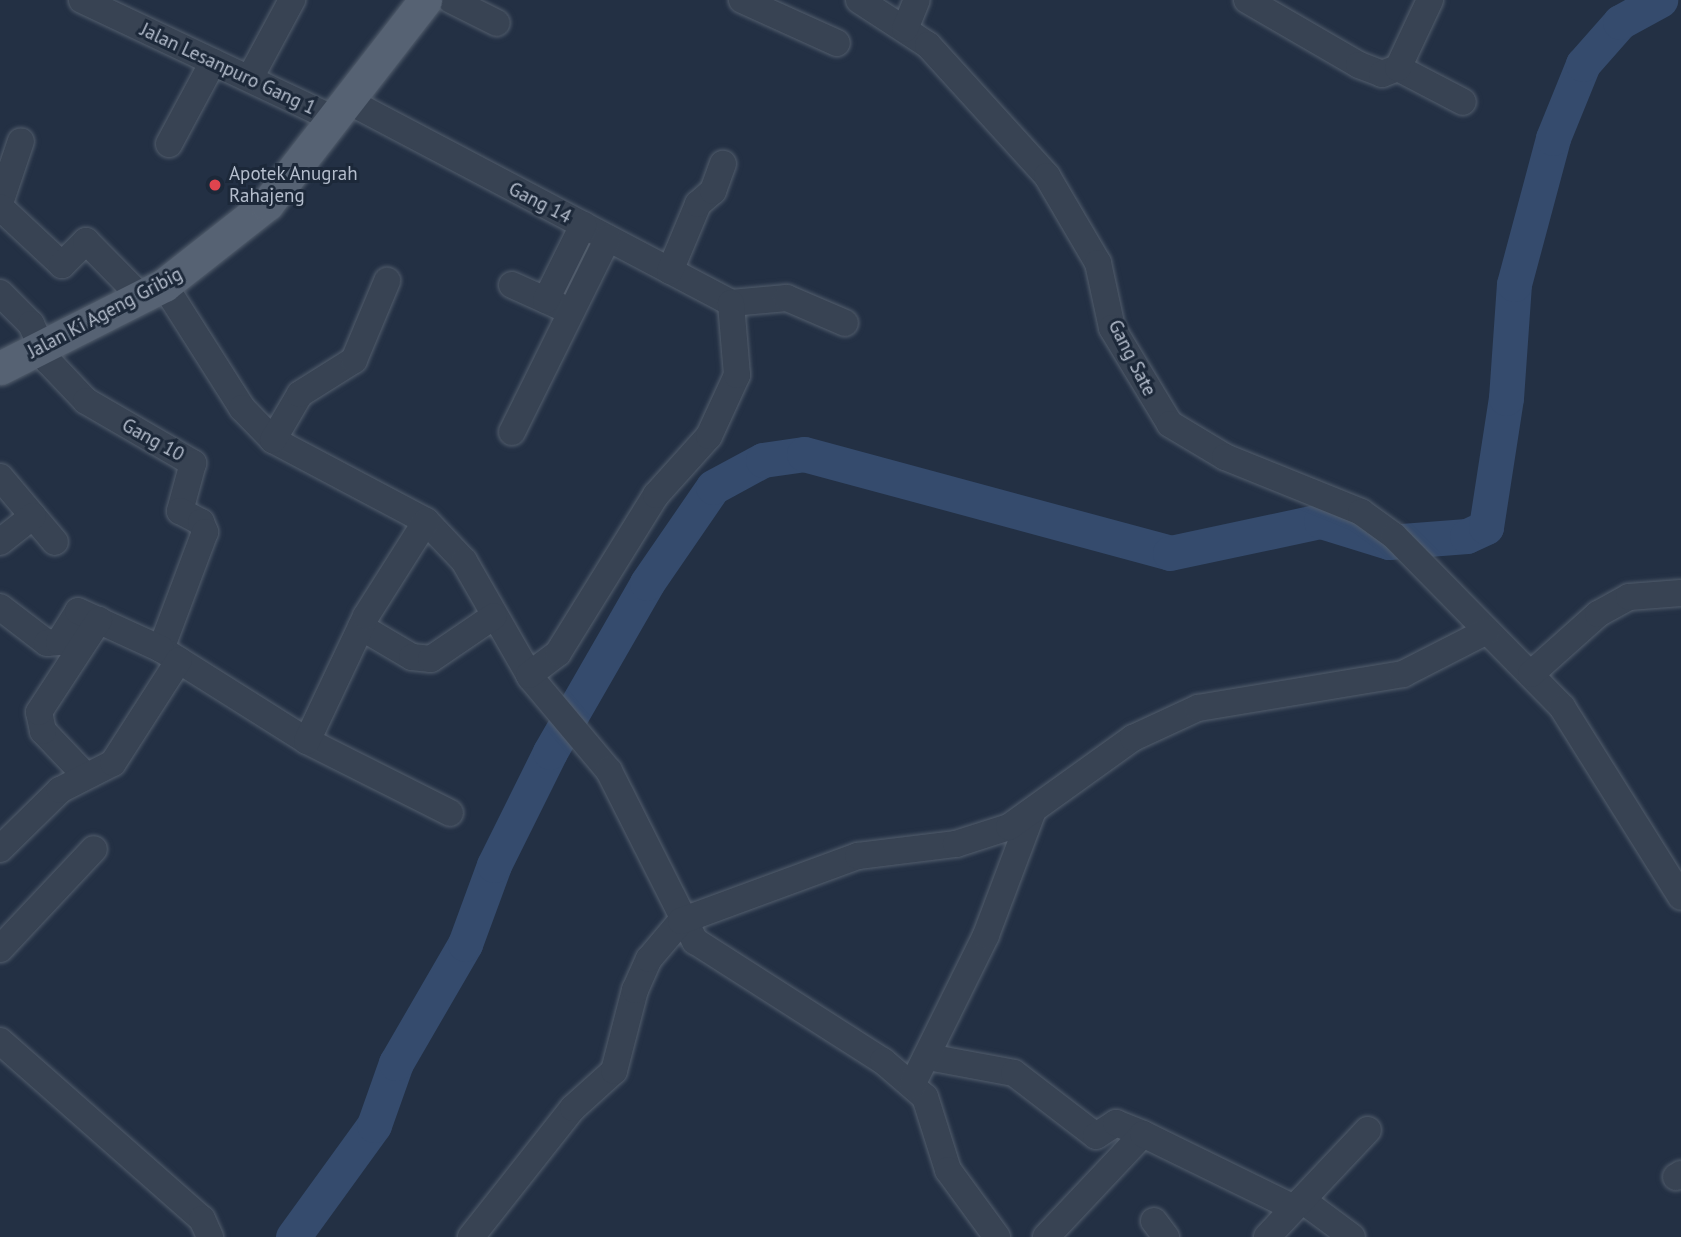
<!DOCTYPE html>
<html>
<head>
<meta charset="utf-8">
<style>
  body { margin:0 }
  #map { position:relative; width:1681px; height:1237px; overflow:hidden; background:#233044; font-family:"PT Sans",sans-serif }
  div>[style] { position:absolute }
  .river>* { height:35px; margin:-17.5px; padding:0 17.5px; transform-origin:17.5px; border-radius:17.5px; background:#354b6d }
  .roads { filter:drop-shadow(0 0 2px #535e6d) drop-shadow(0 0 2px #535e6d) }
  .minor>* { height:26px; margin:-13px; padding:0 13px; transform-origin:13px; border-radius:13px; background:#384353 }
  .major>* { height:33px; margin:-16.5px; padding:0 16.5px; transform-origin:16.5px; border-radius:16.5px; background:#566273 }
  .dots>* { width:19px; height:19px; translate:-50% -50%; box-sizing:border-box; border:4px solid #1c2839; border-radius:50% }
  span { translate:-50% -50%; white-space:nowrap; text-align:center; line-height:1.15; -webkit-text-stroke:6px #1c2839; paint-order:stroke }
  .street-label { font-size:19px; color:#b5becd }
  .poi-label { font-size:19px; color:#b5becd }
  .left { translate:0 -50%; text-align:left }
</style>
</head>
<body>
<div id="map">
  <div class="river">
    <i style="left:293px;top:1237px;width:138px;rotate:-54.1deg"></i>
    <i style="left:374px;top:1125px;width:66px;rotate:-70.5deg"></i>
    <i style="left:396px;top:1063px;width:138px;rotate:-59.9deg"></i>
    <i style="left:465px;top:944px;width:84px;rotate:-69.8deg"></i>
    <i style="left:494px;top:865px;width:126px;rotate:-63.6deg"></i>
    <i style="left:550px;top:752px;width:195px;rotate:-60.1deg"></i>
    <i style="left:647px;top:583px;width:116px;rotate:-55.5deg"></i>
    <i style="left:713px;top:487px;width:57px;rotate:-28.4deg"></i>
    <i style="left:763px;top:460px;width:41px;rotate:-8.3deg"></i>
    <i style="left:804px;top:454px;width:379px;rotate:15.1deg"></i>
    <i style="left:1170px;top:553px;width:154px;rotate:-12deg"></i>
    <i style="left:1321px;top:521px;width:71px;rotate:17.2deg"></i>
    <i style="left:1389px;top:542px;width:78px;rotate:-4.4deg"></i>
    <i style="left:1467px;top:536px;width:21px;rotate:-25deg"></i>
    <i style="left:1486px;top:527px;width:131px;rotate:-81.2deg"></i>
    <i style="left:1506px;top:398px;width:114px;rotate:-86deg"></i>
    <i style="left:1514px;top:284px;width:151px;rotate:-75deg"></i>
    <i style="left:1553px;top:138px;width:80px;rotate:-67.9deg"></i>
    <i style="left:1583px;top:64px;width:56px;rotate:-48.6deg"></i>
    <i style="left:1620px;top:22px;width:46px;rotate:-28.8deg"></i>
  </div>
  <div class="roads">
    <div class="minor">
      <i style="left:82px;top:0;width:281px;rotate:25.3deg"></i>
      <i style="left:451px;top:0;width:51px;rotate:26.6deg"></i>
      <i style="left:742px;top:0;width:104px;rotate:24.4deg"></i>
      <i style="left:859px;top:0;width:82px;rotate:33.1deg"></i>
      <i style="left:928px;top:45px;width:177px;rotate:47.7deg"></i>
      <i style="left:1047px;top:176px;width:101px;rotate:59.6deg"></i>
      <i style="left:1098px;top:263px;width:66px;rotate:77.8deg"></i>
      <i style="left:1112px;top:328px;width:112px;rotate:58.9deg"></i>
      <i style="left:1170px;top:424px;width:64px;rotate:31deg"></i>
      <i style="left:1225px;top:457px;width:147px;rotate:22deg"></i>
      <i style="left:1361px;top:512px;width:41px;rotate:36deg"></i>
      <i style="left:1394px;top:536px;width:240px;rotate:45.5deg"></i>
      <i style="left:1562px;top:707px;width:224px;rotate:57.9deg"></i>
      <i style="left:1247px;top:0;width:129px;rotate:30.1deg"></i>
      <i style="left:1359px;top:65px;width:25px;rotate:21deg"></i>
      <i style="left:1382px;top:74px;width:17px;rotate:-21deg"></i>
      <i style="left:1398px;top:68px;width:73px;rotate:27.6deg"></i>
      <i style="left:905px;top:29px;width:31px;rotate:-68deg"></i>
      <i style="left:1398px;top:68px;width:75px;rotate:-64.8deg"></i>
      <i style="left:250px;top:78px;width:89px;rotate:-61.7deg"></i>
      <i style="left:350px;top:102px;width:431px;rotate:27.8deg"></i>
      <i style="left:169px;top:144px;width:93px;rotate:-61.8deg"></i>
      <i style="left:0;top:203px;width:65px;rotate:-71.3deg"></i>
      <i style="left:0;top:207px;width:85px;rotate:43.1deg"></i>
      <i style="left:62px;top:265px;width:34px;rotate:-45deg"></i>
      <i style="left:86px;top:241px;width:78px;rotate:45.5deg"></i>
      <i style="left:670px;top:271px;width:73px;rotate:-67.3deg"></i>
      <i style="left:698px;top:204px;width:20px;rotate:-41deg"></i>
      <i style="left:713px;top:191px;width:29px;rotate:-70deg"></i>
      <i style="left:164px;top:285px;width:146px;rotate:57.6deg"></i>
      <i style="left:242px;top:408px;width:45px;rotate:45.9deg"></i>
      <i style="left:273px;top:440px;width:173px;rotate:27.9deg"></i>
      <i style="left:426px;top:521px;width:55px;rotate:46.5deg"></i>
      <i style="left:464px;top:561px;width:135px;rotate:60.2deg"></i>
      <i style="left:531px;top:678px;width:121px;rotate:50deg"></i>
      <i style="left:609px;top:771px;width:191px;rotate:63.2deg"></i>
      <i style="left:695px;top:941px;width:223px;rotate:32.6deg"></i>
      <i style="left:883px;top:1061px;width:55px;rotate:40.6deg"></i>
      <i style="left:925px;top:1097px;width:77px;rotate:72.5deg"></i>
      <i style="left:948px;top:1170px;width:83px;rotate:53.8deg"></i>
      <i style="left:512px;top:285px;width:54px;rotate:24.2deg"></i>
      <i style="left:0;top:293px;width:44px;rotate:45deg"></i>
      <i style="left:31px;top:324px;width:41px;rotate:65.3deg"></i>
      <i style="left:48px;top:361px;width:55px;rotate:46.5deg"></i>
      <i style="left:86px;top:401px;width:124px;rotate:30.1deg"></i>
      <i style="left:193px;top:463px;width:50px;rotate:105.2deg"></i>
      <i style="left:180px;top:511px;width:24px;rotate:28deg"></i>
      <i style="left:201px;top:522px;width:11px;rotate:68deg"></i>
      <i style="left:205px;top:532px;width:125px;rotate:110.6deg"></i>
      <i style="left:161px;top:649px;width:173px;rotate:32.2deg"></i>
      <i style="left:307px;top:741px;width:160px;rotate:26.7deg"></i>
      <i style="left:546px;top:300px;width:84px;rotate:-63.7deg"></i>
      <i style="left:731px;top:303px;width:56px;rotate:-5.1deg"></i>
      <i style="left:787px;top:298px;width:63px;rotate:23.3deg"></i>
      <i style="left:512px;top:432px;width:216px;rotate:-63.7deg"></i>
      <i style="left:273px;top:440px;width:53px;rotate:-59.6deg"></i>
      <i style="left:300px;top:394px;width:64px;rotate:-32.2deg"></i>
      <i style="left:354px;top:360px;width:86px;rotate:-67.3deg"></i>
      <i style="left:0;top:477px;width:85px;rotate:49.8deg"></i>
      <i style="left:0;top:542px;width:42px;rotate:-38.2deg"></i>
      <i style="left:0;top:607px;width:59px;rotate:37.5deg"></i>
      <i style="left:47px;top:643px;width:12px;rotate:-5deg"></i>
      <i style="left:59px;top:642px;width:36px;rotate:-58deg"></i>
      <i style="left:78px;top:611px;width:91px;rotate:24.6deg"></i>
      <i style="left:361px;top:627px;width:59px;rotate:30.5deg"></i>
      <i style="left:412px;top:657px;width:19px;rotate:6deg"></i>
      <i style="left:431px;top:659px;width:76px;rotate:-34.3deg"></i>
      <i style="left:1531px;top:674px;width:90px;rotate:-41.8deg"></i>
      <i style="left:1598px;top:614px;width:35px;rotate:-29deg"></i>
      <i style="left:1629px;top:597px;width:52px;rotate:-4.4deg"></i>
      <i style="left:529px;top:675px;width:36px;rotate:-37deg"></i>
      <i style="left:558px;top:653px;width:186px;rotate:-58.2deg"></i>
      <i style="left:656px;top:495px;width:79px;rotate:-48.1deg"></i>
      <i style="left:709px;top:436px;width:67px;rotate:-65.3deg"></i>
      <i style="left:737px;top:375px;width:72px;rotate:-94.8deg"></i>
      <i style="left:307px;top:741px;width:138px;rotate:-64.7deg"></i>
      <i style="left:366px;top:616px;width:112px;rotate:-57.7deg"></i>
      <i style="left:83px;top:773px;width:58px;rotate:-133.6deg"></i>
      <i style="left:43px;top:731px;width:19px;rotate:-102deg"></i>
      <i style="left:39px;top:712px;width:110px;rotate:-56.9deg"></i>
      <i style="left:0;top:849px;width:84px;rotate:-44.5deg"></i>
      <i style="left:60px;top:790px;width:59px;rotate:-27deg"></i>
      <i style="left:113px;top:763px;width:122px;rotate:-57.3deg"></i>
      <i style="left:0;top:949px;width:137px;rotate:-46.8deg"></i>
      <i style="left:0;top:1041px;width:269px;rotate:41.4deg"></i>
      <i style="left:202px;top:1219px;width:20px;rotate:66deg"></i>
      <i style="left:928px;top:1057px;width:87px;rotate:10.5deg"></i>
      <i style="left:1014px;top:1073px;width:103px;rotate:37.5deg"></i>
      <i style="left:1096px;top:1136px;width:24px;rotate:-33deg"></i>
      <i style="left:1116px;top:1123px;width:29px;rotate:22deg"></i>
      <i style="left:912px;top:1085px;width:167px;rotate:-63.7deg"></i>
      <i style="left:986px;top:935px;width:130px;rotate:-69.3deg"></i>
      <i style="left:1676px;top:1177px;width:6px;rotate:-31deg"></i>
      <i style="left:1302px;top:1200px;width:62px;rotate:36.5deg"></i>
      <i style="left:1154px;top:1221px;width:20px;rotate:53deg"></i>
      <i style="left:471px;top:1237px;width:164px;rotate:-51.7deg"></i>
      <i style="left:573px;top:1108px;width:55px;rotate:-42.1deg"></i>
      <i style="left:614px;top:1071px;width:84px;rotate:-75.5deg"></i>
      <i style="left:635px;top:990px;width:34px;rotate:-66deg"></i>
      <i style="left:649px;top:959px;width:50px;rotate:-49.9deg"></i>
      <i style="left:681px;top:921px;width:189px;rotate:-20.2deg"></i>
      <i style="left:858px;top:856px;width:99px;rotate:-7deg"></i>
      <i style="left:956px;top:844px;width:56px;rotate:-17.8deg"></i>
      <i style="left:1009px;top:827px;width:153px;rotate:-35.7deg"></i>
      <i style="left:1133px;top:738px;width:72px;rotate:-24.8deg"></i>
      <i style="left:1198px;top:708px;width:208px;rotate:-9.4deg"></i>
      <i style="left:1403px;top:674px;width:94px;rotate:-27.1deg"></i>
      <i style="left:1046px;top:1237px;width:141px;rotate:-46.7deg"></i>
      <i style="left:1143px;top:1134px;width:168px;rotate:26.1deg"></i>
      <i style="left:1267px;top:1237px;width:147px;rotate:-46.7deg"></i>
    </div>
    <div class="major">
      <i style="left:0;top:368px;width:184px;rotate:-26.8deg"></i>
      <i style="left:164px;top:285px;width:131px;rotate:-38.2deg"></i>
      <i style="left:267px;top:204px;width:258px;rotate:-52.2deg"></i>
    </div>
  </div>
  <div class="dots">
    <i style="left:215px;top:185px;background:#e0444e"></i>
  </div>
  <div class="street-label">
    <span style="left:228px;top:69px;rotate:25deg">Jalan Lesanpuro Gang 1</span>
    <span style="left:540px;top:203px;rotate:27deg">Gang 14</span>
    <span style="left:105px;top:313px;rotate:-28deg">Jalan Ki Ageng Gribig</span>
    <span style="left:1132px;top:358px;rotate:63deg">Gang Sate</span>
    <span style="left:153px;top:440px;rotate:29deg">Gang 10</span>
  </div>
  <div class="poi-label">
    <span class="left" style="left:229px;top:185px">Apotek Anugrah<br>Rahajeng</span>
  </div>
</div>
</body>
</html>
